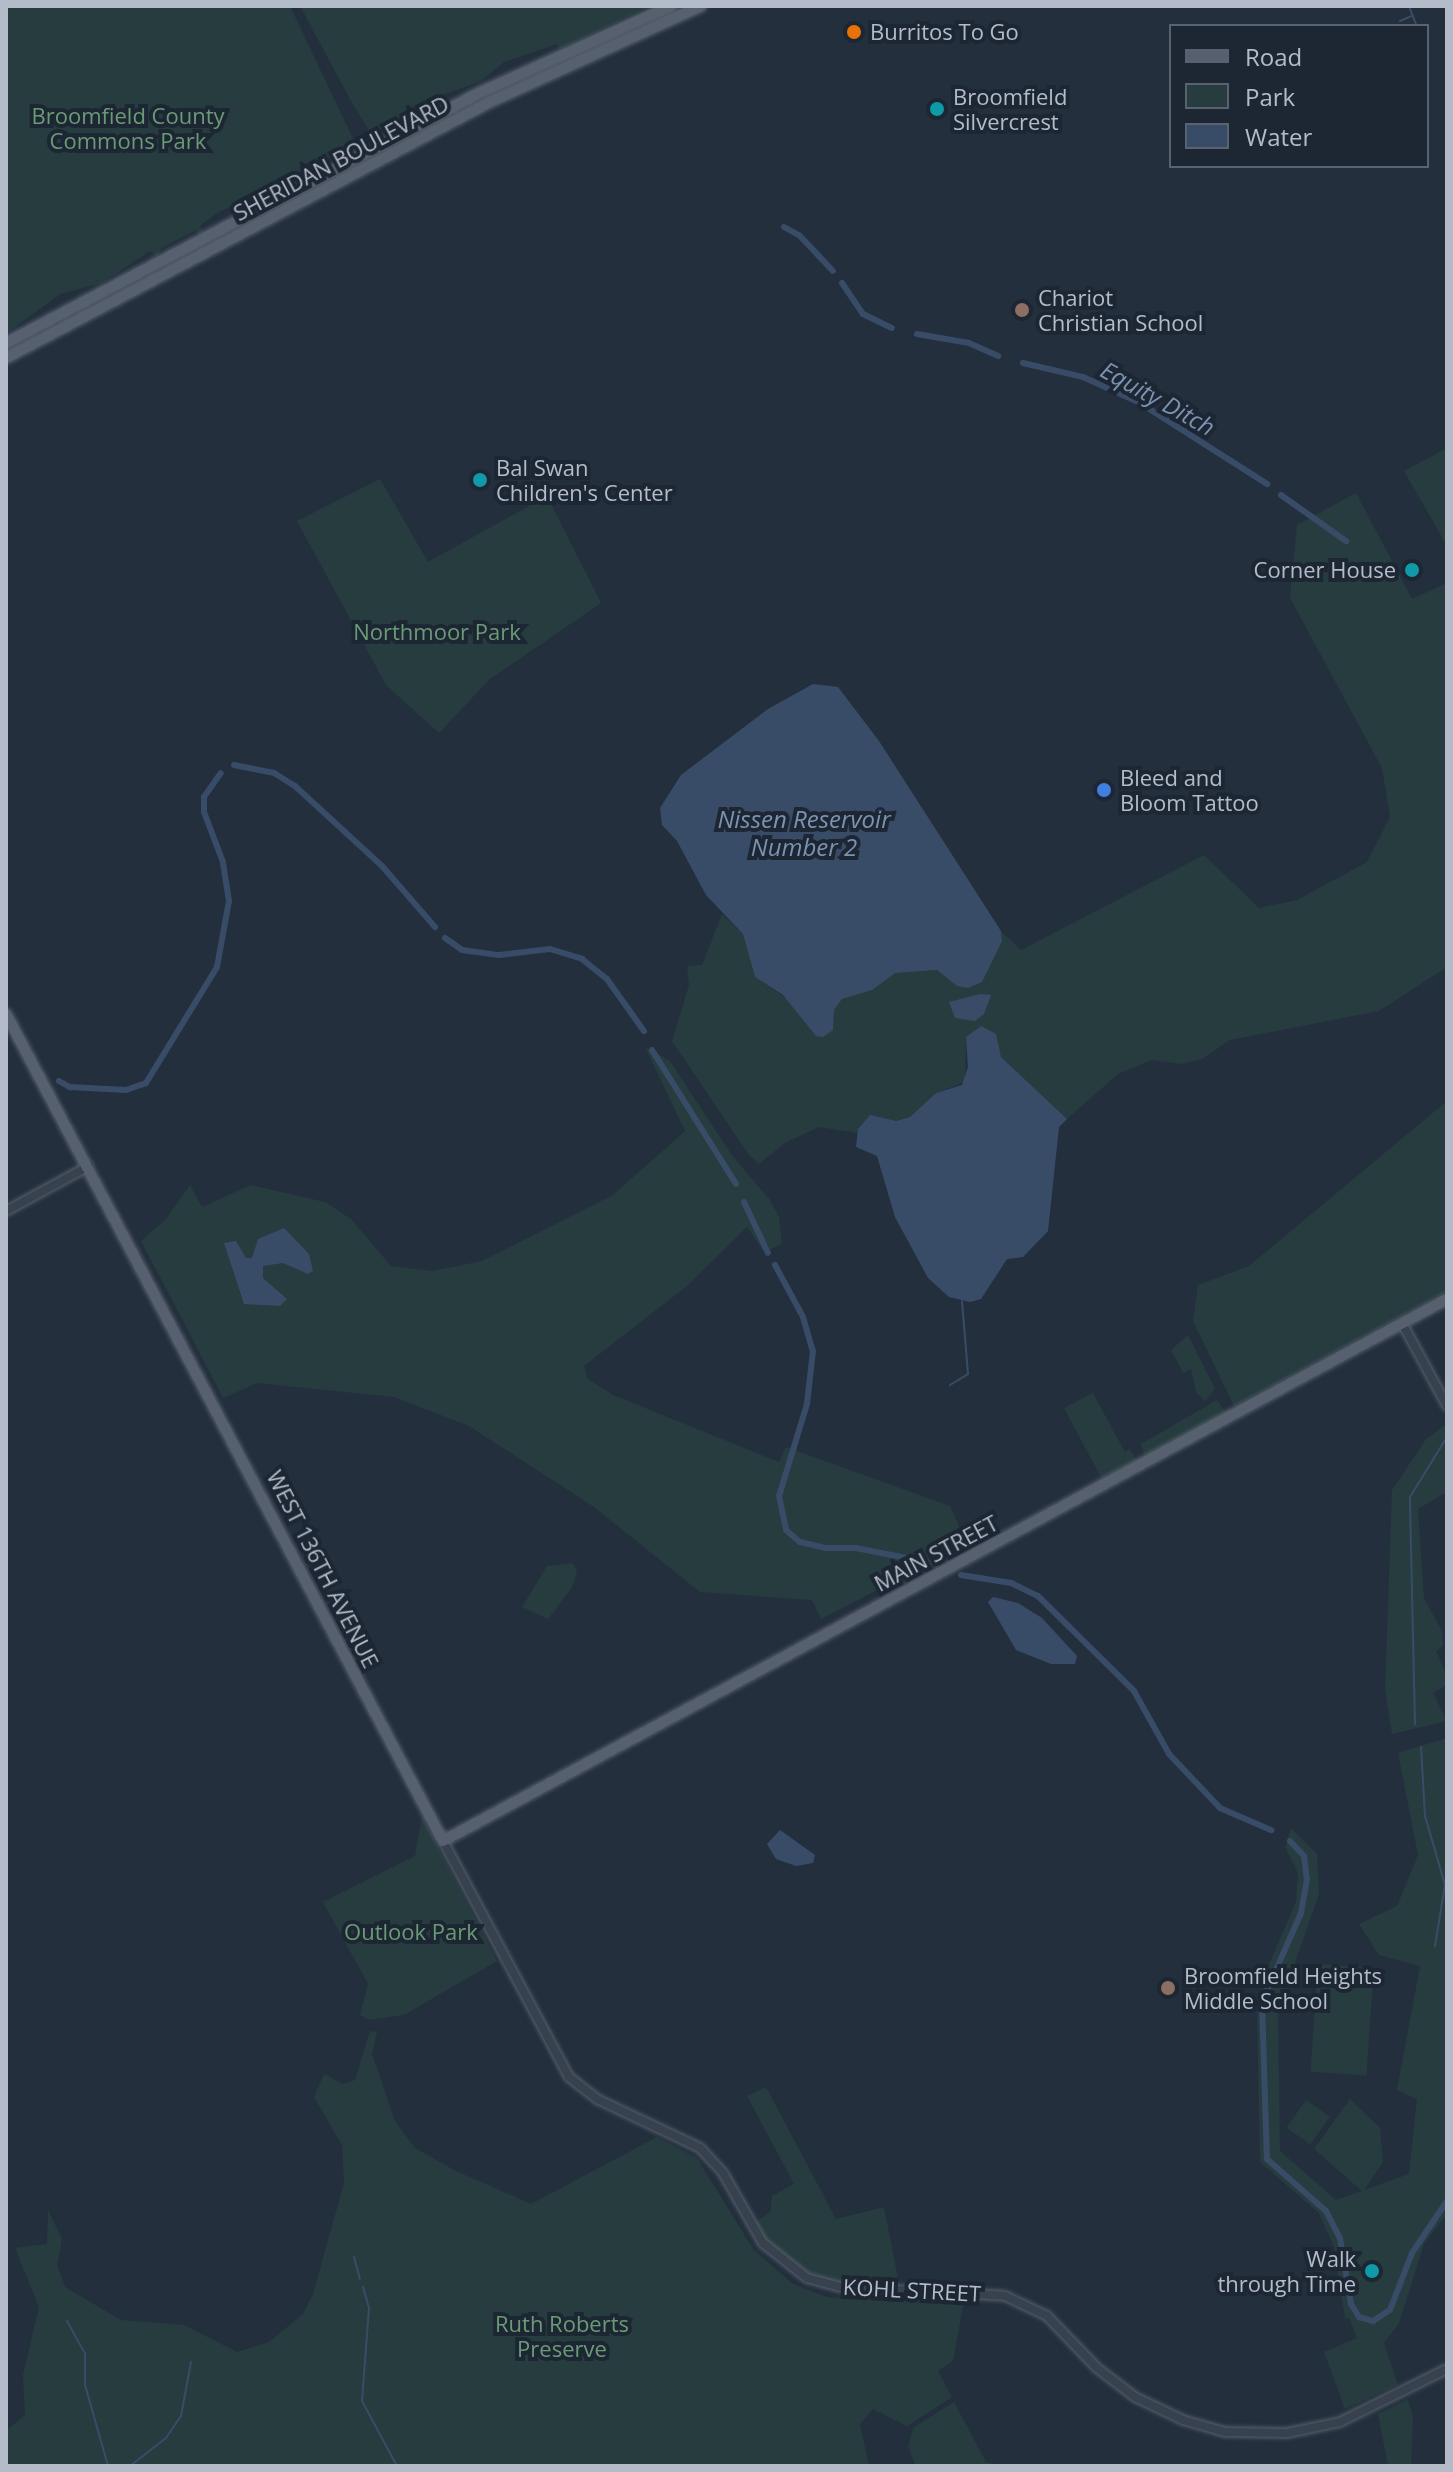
<!DOCTYPE html>
<html>
<head>
<meta charset="utf-8">
<style>
  body { margin:0 }
  #map { position:relative; width:1453px; height:2472px; overflow:hidden; background:#242f3e; font-family:"Open Sans",sans-serif }
  div>[style] { position:absolute }
  .green>* { inset:0; background:#263c3f; transform-origin:0 0 }
  .water>* { inset:0; background:#394c67 }
  .stream>* { height:2px; margin:-1px; padding:0 1px; transform-origin:1px; border-radius:1px; background:#394c67 }
  .canal>* { height:6px; margin:-3px; padding:0 3px; transform-origin:3px; border-radius:3px; background:#394c67 }
  .roads { filter:drop-shadow(0 0 2px #565f6c) drop-shadow(0 0 2px #565f6c) }
  .minor>* { height:8px; margin:-4px; padding:0 4px; transform-origin:4px; border-radius:4px; background:#38414e }
  .major>* { height:10px; margin:-5px; padding:0 5px; transform-origin:5px; border-radius:5px; background:#56606e }
  .dots>* { width:22px; height:22px; translate:-50% -50%; box-sizing:border-box; border:4px solid #1d2633; border-radius:50% }
  span { translate:-50% -50%; white-space:nowrap; text-align:center; line-height:1.15; -webkit-text-stroke:8px #1d2633; paint-order:stroke }
  .poi-label { font-size:22px; color:#b4bcc9 }
  .left { translate:0 -50%; text-align:left }
  .right { translate:-100% -50%; text-align:right }
  .park-label { font-size:22px; color:#6b9a76 }
  .street-label { font-size:22px; color:#b4bcc9 }
  .water-label { font-size:24px; color:#7c92b1; font-style:italic }
  .frame { position:absolute; inset:0; border:8px solid #b4bcc9; pointer-events:none }
  .legend { position:absolute; left:1169px; top:24px; width:260px; height:144px; box-sizing:border-box; background:#1d2633; border:2px solid #59626f; margin:0; padding:10px 14px; list-style:none; font-size:24px; color:#b4bcc9 }
  .legend li { display:flex; align-items:center; gap:16px; height:40px }
  .legend b { width:40px; border:2px solid #59626f }
</style>
</head>
<body>
<div id="map">
  <div class="green">
    <i style="clip-path:polygon(6px 6px,290px 6px,356px 145px,217px 213px,200px 226px,204px 232px,199px 235px,196px 230px,162px 248px,157px 257px,150px 251px,102px 283px,60px 294px,6px 334px)"></i>
    <i style="clip-path:polygon(300px 6px,650px 6px,559px 49px,557px 44px,504px 62px,481px 81px,440px 96px,416px 115px,393px 119px,377px 133px,370px 132px,351px 101px)"></i>
    <i style="clip-path:polygon(1447px 448px,1447px 546px,1404px 471px)"></i>
    <i style="clip-path:polygon(380px 479px,428px 562px,547px 496px,601px 603px,490px 679px,439px 733px,386px 685px,297px 521px)"></i>
    <i style="clip-path:polygon(1356px 493px,1412px 599px,1447px 583px,1447px 967px,1379px 1011px,1230px 1040px,1202px 1059px,1182px 1064px,1152px 1060px,1118px 1074px,1067px 1119px,1001px 1057px,981px 1026px,966px 1037px,965px 1082px,936px 1093px,910px 1117px,858px 1133px,819px 1127px,785px 1143px,759px 1164px,749px 1155px,672px 1041px,689px 985px,687px 966px,702px 965px,722px 914px,743px 934px,755px 977px,833px 1030px,834px 1010px,842px 999px,895px 973px,937px 970px,957px 986px,1002px 941px,1001px 931px,1021px 950px,1204px 855px,1259px 908px,1297px 900px,1367px 862px,1390px 817px,1382px 768px,1290px 598px,1297px 525px)"></i>
    <i style="clip-path:polygon(645px 1047px,670px 1061px,731px 1154px,770px 1200px,779px 1217px,782px 1244px,764px 1252px,747px 1227px,687px 1286px,584px 1366px,588px 1379px,613px 1395px,779px 1462px,786px 1447px,950px 1506px,967px 1544px,821px 1619px,812px 1600px,700px 1592px,594px 1507px,469px 1426px,394px 1397px,257px 1383px,223px 1398px,141px 1241px,166px 1219px,190px 1185px,202px 1207px,251px 1185px,325px 1202px,351px 1219px,391px 1266px,432px 1271px,482px 1261px,613px 1195px,685px 1131px)"></i>
    <i style="clip-path:polygon(1447px 1101px,1447px 1291px,1234px 1406px,1193px 1321px,1198px 1285px,1249px 1266px)"></i>
    <i style="clip-path:polygon(1188px 1335px,1215px 1389px,1205px 1401px,1196px 1392px,1191px 1369px,1183px 1373px,1171px 1350px)"></i>
    <i style="clip-path:polygon(1093px 1393px,1125px 1452px,1130px 1449px,1137px 1461px,1102px 1479px,1064px 1408px)"></i>
    <i style="clip-path:polygon(1217px 1400px,1226px 1413px,1145px 1457px,1141px 1444px)"></i>
    <i style="clip-path:polygon(1447px 1424px,1447px 1492px,1418px 1509px,1424px 1598px,1442px 1631px,1443px 1646px,1436px 1651px,1447px 1676px,1447px 1685px,1433px 1693px,1447px 1721px,1392px 1734px,1385px 1690px,1392px 1490px,1426px 1439px)"></i>
    <i style="clip-path:polygon(573px 1563px,577px 1573px,571px 1589px,548px 1619px,522px 1607px,547px 1566px)"></i>
    <i style="clip-path:polygon(1447px 1738px,1447px 2214px,1424px 2244px,1399px 2323px,1384px 2343px,1398px 2385px,1345px 2409px,1324px 2352px,1357px 2338px,1349px 2318px,1345px 2319px,1334px 2247px,1319px 2213px,1260px 2162px,1257px 2009px,1269px 1964px,1296px 1902px,1298px 1873px,1285px 1847px,1291px 1828px,1317px 1854px,1319px 1894px,1278px 2011px,1280px 2151px,1336px 2200px,1362px 2191px,1314px 2149px,1350px 2099px,1380px 2128px,1383px 2162px,1364px 2190px,1409px 2174px,1417px 2099px,1397px 2090px,1420px 1966px,1379px 1955px,1359px 1924px,1397px 1906px,1418px 1855px,1398px 1753px)"></i>
    <i style="clip-path:polygon(422px 1816px,497px 1961px,404px 2015px,369px 2020px,360px 2015px,368px 1984px,323px 1902px,415px 1856px)"></i>
    <i style="left:1318px;top:1964px;width:56px;height:108px;rotate:4deg"></i>
    <i style="clip-path:polygon(370px 2031px,377px 2032px,372px 2054px,395px 2121px,415px 2148px,454px 2170px,531px 2204px,657px 2137px,697px 2158px,754px 2250px,793px 2284px,827px 2297px,964px 2301px,953px 2361px,938px 2371px,952px 2397px,907px 2426px,873px 2409px,860px 2424px,869px 2466px,6px 2466px,6px 2431px,25px 2415px,23px 2375px,39px 2307px,15px 2248px,47px 2244px,48px 2210px,62px 2239px,57px 2265px,65px 2287px,121px 2320px,184px 2325px,237px 2352px,269px 2342px,303px 2314px,313px 2294px,344px 2183px,342px 2145px,314px 2097px,324px 2074px,343px 2084px,355px 2080px)"></i>
    <i style="clip-path:polygon(766px 2087px,836px 2219px,884px 2207px,900px 2289px,841px 2287px,788px 2267px,751px 2225px,770px 2212px,772px 2196px,794px 2184px,747px 2096px)"></i>
    <i style="left:1306px;top:2100px;width:29px;height:34px;rotate:35deg"></i>
    <i style="clip-path:polygon(1408px 2399px,1413px 2417px,1411px 2466px,1388px 2466px,1378px 2414px)"></i>
    <i style="clip-path:polygon(954px 2402px,986px 2462px,1005px 2466px,916px 2466px,908px 2447px,913px 2428px)"></i>
  </div>
  <div class="water">
    <i style="clip-path:polygon(813px 684px,838px 687px,879px 741px,1001px 931px,1002px 941px,982px 982px,968px 988px,957px 986px,937px 970px,895px 973px,872px 990px,842px 999px,834px 1010px,833px 1030px,823px 1037px,816px 1036px,783px 995px,755px 977px,743px 934px,706px 895px,677px 841px,662px 825px,660px 808px,681px 775px,768px 709px)"></i>
    <i style="clip-path:polygon(980px 994px,991px 995px,984px 1014px,975px 1021px,955px 1018px,949px 1002px)"></i>
    <i style="clip-path:polygon(981px 1026px,996px 1034px,1001px 1057px,1067px 1119px,1059px 1127px,1048px 1231px,1023px 1257px,1007px 1259px,981px 1299px,970px 1302px,949px 1297px,928px 1278px,895px 1217px,877px 1156px,856px 1147px,858px 1129px,870px 1115px,896px 1121px,910px 1117px,936px 1093px,962px 1085px,968px 1067px,966px 1037px)"></i>
    <i style="clip-path:polygon(284px 1228px,309px 1254px,313px 1271px,308px 1274px,283px 1263px,263px 1266px,263px 1278px,287px 1299px,280px 1306px,244px 1304px,224px 1243px,236px 1241px,246px 1258px,252px 1258px,258px 1239px)"></i>
    <i style="clip-path:polygon(993px 1597px,1018px 1603px,1042px 1618px,1077px 1656px,1075px 1664px,1051px 1664px,1016px 1650px,988px 1602px)"></i>
    <i style="clip-path:polygon(780px 1830px,815px 1855px,813px 1863px,796px 1866px,776px 1859px,767px 1844px)"></i>
  </div>
  <div class="stream">
    <i style="left:1409px;top:6px;width:19px;rotate:69deg"></i>
    <i style="left:1400px;top:21px;width:13px;rotate:-23deg"></i>
    <i style="left:1447px;top:1326px;width:8px;rotate:90deg"></i>
    <i style="left:950px;top:1385px;width:21px;rotate:-31deg"></i>
    <i style="left:968px;top:1374px;width:73px;rotate:-94.7deg"></i>
    <i style="left:1415px;top:1724px;width:227px;rotate:-91.3deg"></i>
    <i style="left:1410px;top:1497px;width:67px;rotate:-58.4deg"></i>
    <i style="left:1421px;top:1747px;width:69px;rotate:86.7deg"></i>
    <i style="left:1425px;top:1816px;width:72px;rotate:73.8deg"></i>
    <i style="left:1445px;top:1885px;width:62px;rotate:99.3deg"></i>
    <i style="left:354px;top:2257px;width:23px;rotate:75deg"></i>
    <i style="left:363px;top:2287px;width:22px;rotate:74deg"></i>
    <i style="left:369px;top:2308px;width:93px;rotate:94.3deg"></i>
    <i style="left:362px;top:2401px;width:74px;rotate:61.7deg"></i>
    <i style="left:67px;top:2321px;width:37px;rotate:61deg"></i>
    <i style="left:85px;top:2353px;width:32px;rotate:90deg"></i>
    <i style="left:85px;top:2385px;width:84px;rotate:74.1deg"></i>
    <i style="left:130px;top:2466px;width:46px;rotate:-37.9deg"></i>
    <i style="left:166px;top:2438px;width:27px;rotate:-56deg"></i>
    <i style="left:181px;top:2416px;width:55px;rotate:-79.5deg"></i>
  </div>
  <div class="canal">
    <i style="left:784px;top:227px;width:18px;rotate:29deg"></i>
    <i style="left:800px;top:236px;width:48px;rotate:46.7deg"></i>
    <i style="left:842px;top:283px;width:37px;rotate:56deg"></i>
    <i style="left:863px;top:314px;width:32px;rotate:26deg"></i>
    <i style="left:917px;top:334px;width:53px;rotate:9.8deg"></i>
    <i style="left:969px;top:343px;width:32px;rotate:24deg"></i>
    <i style="left:1023px;top:363px;width:62px;rotate:13.1deg"></i>
    <i style="left:1083px;top:377px;width:63px;rotate:24.5deg"></i>
    <i style="left:1140px;top:403px;width:151px;rotate:32.5deg"></i>
    <i style="left:1281px;top:495px;width:80px;rotate:35.3deg"></i>
    <i style="left:234px;top:765px;width:41px;rotate:11.3deg"></i>
    <i style="left:274px;top:773px;width:25px;rotate:32deg"></i>
    <i style="left:295px;top:786px;width:118px;rotate:42.6deg"></i>
    <i style="left:382px;top:866px;width:81px;rotate:49deg"></i>
    <i style="left:445px;top:938px;width:21px;rotate:35deg"></i>
    <i style="left:462px;top:950px;width:37px;rotate:8deg"></i>
    <i style="left:499px;top:955px;width:51px;rotate:-6.7deg"></i>
    <i style="left:550px;top:949px;width:34px;rotate:17deg"></i>
    <i style="left:582px;top:959px;width:32px;rotate:39deg"></i>
    <i style="left:607px;top:979px;width:64px;rotate:54.6deg"></i>
    <i style="left:652px;top:1050px;width:158px;rotate:57.9deg"></i>
    <i style="left:59px;top:1081px;width:13px;rotate:29deg"></i>
    <i style="left:70px;top:1087px;width:56px;rotate:3.1deg"></i>
    <i style="left:126px;top:1090px;width:21px;rotate:-19deg"></i>
    <i style="left:146px;top:1083px;width:136px;rotate:-58.5deg"></i>
    <i style="left:217px;top:967px;width:67px;rotate:-79.7deg"></i>
    <i style="left:229px;top:901px;width:39px;rotate:-99deg"></i>
    <i style="left:223px;top:862px;width:53px;rotate:-110.8deg"></i>
    <i style="left:204px;top:812px;width:15px;rotate:-90deg"></i>
    <i style="left:204px;top:797px;width:29px;rotate:-55deg"></i>
    <i style="left:744px;top:1202px;width:56px;rotate:64.8deg"></i>
    <i style="left:775px;top:1265px;width:59px;rotate:61.7deg"></i>
    <i style="left:803px;top:1317px;width:35px;rotate:74deg"></i>
    <i style="left:813px;top:1351px;width:53px;rotate:96.5deg"></i>
    <i style="left:807px;top:1404px;width:96px;rotate:106.9deg"></i>
    <i style="left:779px;top:1496px;width:35px;rotate:78deg"></i>
    <i style="left:786px;top:1530px;width:18px;rotate:41deg"></i>
    <i style="left:800px;top:1542px;width:26px;rotate:13deg"></i>
    <i style="left:825px;top:1548px;width:31px"></i>
    <i style="left:856px;top:1548px;width:77px;rotate:11.2deg"></i>
    <i style="left:961px;top:1575px;width:51px;rotate:9.1deg"></i>
    <i style="left:1011px;top:1583px;width:30px;rotate:26deg"></i>
    <i style="left:1038px;top:1596px;width:135px;rotate:44.7deg"></i>
    <i style="left:1134px;top:1691px;width:72px;rotate:60.9deg"></i>
    <i style="left:1169px;top:1754px;width:74px;rotate:46.6deg"></i>
    <i style="left:1220px;top:1808px;width:56px;rotate:23.3deg"></i>
    <i style="left:1290px;top:1841px;width:21px;rotate:47deg"></i>
    <i style="left:1304px;top:1856px;width:23px;rotate:83deg"></i>
    <i style="left:1307px;top:1879px;width:35px;rotate:100deg"></i>
    <i style="left:1301px;top:1913px;width:97px;rotate:113.7deg"></i>
    <i style="left:1262px;top:2002px;width:157px;rotate:88.2deg"></i>
    <i style="left:1267px;top:2159px;width:79px;rotate:41.4deg"></i>
    <i style="left:1326px;top:2211px;width:30px;rotate:63deg"></i>
    <i style="left:1340px;top:2238px;width:67px;rotate:80.5deg"></i>
    <i style="left:1351px;top:2304px;width:15px;rotate:58deg"></i>
    <i style="left:1359px;top:2317px;width:15px;rotate:16deg"></i>
    <i style="left:1373px;top:2321px;width:20px;rotate:-33deg"></i>
    <i style="left:1390px;top:2310px;width:61px;rotate:-68.9deg"></i>
    <i style="left:1412px;top:2253px;width:63px;rotate:-56.1deg"></i>
  </div>
  <div class="roads">
    <div class="minor">
      <i style="left:6px;top:1211px;width:94px;rotate:-28.5deg"></i>
      <i style="left:1402px;top:1323px;width:94px;rotate:61.5deg"></i>
      <i style="left:443px;top:1841px;width:268px;rotate:61.9deg"></i>
      <i style="left:569px;top:2077px;width:36px;rotate:38deg"></i>
      <i style="left:597px;top:2099px;width:114px;rotate:25.4deg"></i>
      <i style="left:700px;top:2148px;width:34px;rotate:47deg"></i>
      <i style="left:723px;top:2173px;width:81px;rotate:60.3deg"></i>
      <i style="left:763px;top:2243px;width:56px;rotate:38.5deg"></i>
      <i style="left:807px;top:2278px;width:35px;rotate:15deg"></i>
      <i style="left:841px;top:2287px;width:164px;rotate:3.1deg"></i>
      <i style="left:1005px;top:2296px;width:47px;rotate:25.5deg"></i>
      <i style="left:1047px;top:2316px;width:72px;rotate:46.1deg"></i>
      <i style="left:1097px;top:2368px;width:48px;rotate:37.3deg"></i>
      <i style="left:1135px;top:2397px;width:53px;rotate:25.6deg"></i>
      <i style="left:1183px;top:2420px;width:44px;rotate:15.9deg"></i>
      <i style="left:1225px;top:2432px;width:62px;rotate:0.9deg"></i>
      <i style="left:1287px;top:2433px;width:54px;rotate:-11.7deg"></i>
      <i style="left:1340px;top:2422px;width:119px;rotate:-26.4deg"></i>
    </div>
    <div class="major">
      <i style="left:6px;top:343px;width:535px;rotate:-27.86deg"></i>
      <i style="left:479px;top:93px;width:211px;rotate:-24.4deg"></i>
      <i style="left:6px;top:358px;width:545px;rotate:-27.88deg"></i>
      <i style="left:488px;top:103px;width:234px;rotate:-24.5deg"></i>
      <i style="left:6px;top:1014px;width:935px;rotate:62.15deg"></i>
      <i style="left:443px;top:1841px;width:1141px;rotate:-28.36deg"></i>
    </div>
  </div>
  <div class="dots">
    <i style="left:854px;top:32px;background:#e8710a"></i>
    <i style="left:937px;top:109px;background:#0f9aa8"></i>
    <i style="left:1022px;top:310px;background:#8d6e63"></i>
    <i style="left:480px;top:480px;background:#0f9aa8"></i>
    <i style="left:1412px;top:570px;background:#0f9aa8"></i>
    <i style="left:1104px;top:790px;background:#3f7fe0"></i>
    <i style="left:1168px;top:1988px;background:#8d6e63"></i>
    <i style="left:1372px;top:2271px;background:#0f9aa8"></i>
  </div>
  <div class="poi-label">
    <span class="left" style="left:870px;top:32px">Burritos To Go</span>
    <span class="left" style="left:953px;top:109px">Broomfield<br>Silvercrest</span>
    <span class="left" style="left:1038px;top:310px">Chariot<br>Christian School</span>
    <span class="left" style="left:496px;top:480px">Bal Swan<br>Children's Center</span>
    <span class="right" style="left:1396px;top:570px">Corner House</span>
    <span class="left" style="left:1120px;top:790px">Bleed and<br>Bloom Tattoo</span>
    <span class="left" style="left:1184px;top:1988px">Broomfield Heights<br>Middle School</span>
    <span class="right" style="left:1356px;top:2271px">Walk<br>through Time</span>
  </div>
  <div class="park-label">
    <span style="left:128px;top:128px">Broomfield County<br>Commons Park</span>
    <span style="left:437px;top:632px">Northmoor Park</span>
    <span style="left:411px;top:1932px">Outlook Park</span>
    <span style="left:562px;top:2336px">Ruth Roberts<br>Preserve</span>
  </div>
  <div class="street-label">
    <span style="left:341px;top:158px;rotate:-28deg">SHERIDAN BOULEVARD</span>
    <span style="left:936px;top:1553px;rotate:-28deg">MAIN STREET</span>
    <span style="left:323px;top:1569px;rotate:63deg">WEST 136TH AVENUE</span>
    <span style="left:912px;top:2290px;rotate:3deg">KOHL STREET</span>
  </div>
  <div class="water-label">
    <span style="left:1158px;top:398px;rotate:29deg">Equity Ditch</span>
    <span style="left:804px;top:833px">Nissen Reservoir<br>Number 2</span>
  </div>
  <div class="frame"></div>
  <ul class="legend">
  <li><b style="height:10px;background:#56606e"></b>Road</li>
  <li><b style="height:22px;background:#263c3f"></b>Park</li>
  <li><b style="height:22px;background:#394c67"></b>Water</li>
  </ul>
</div>
</body>
</html>
